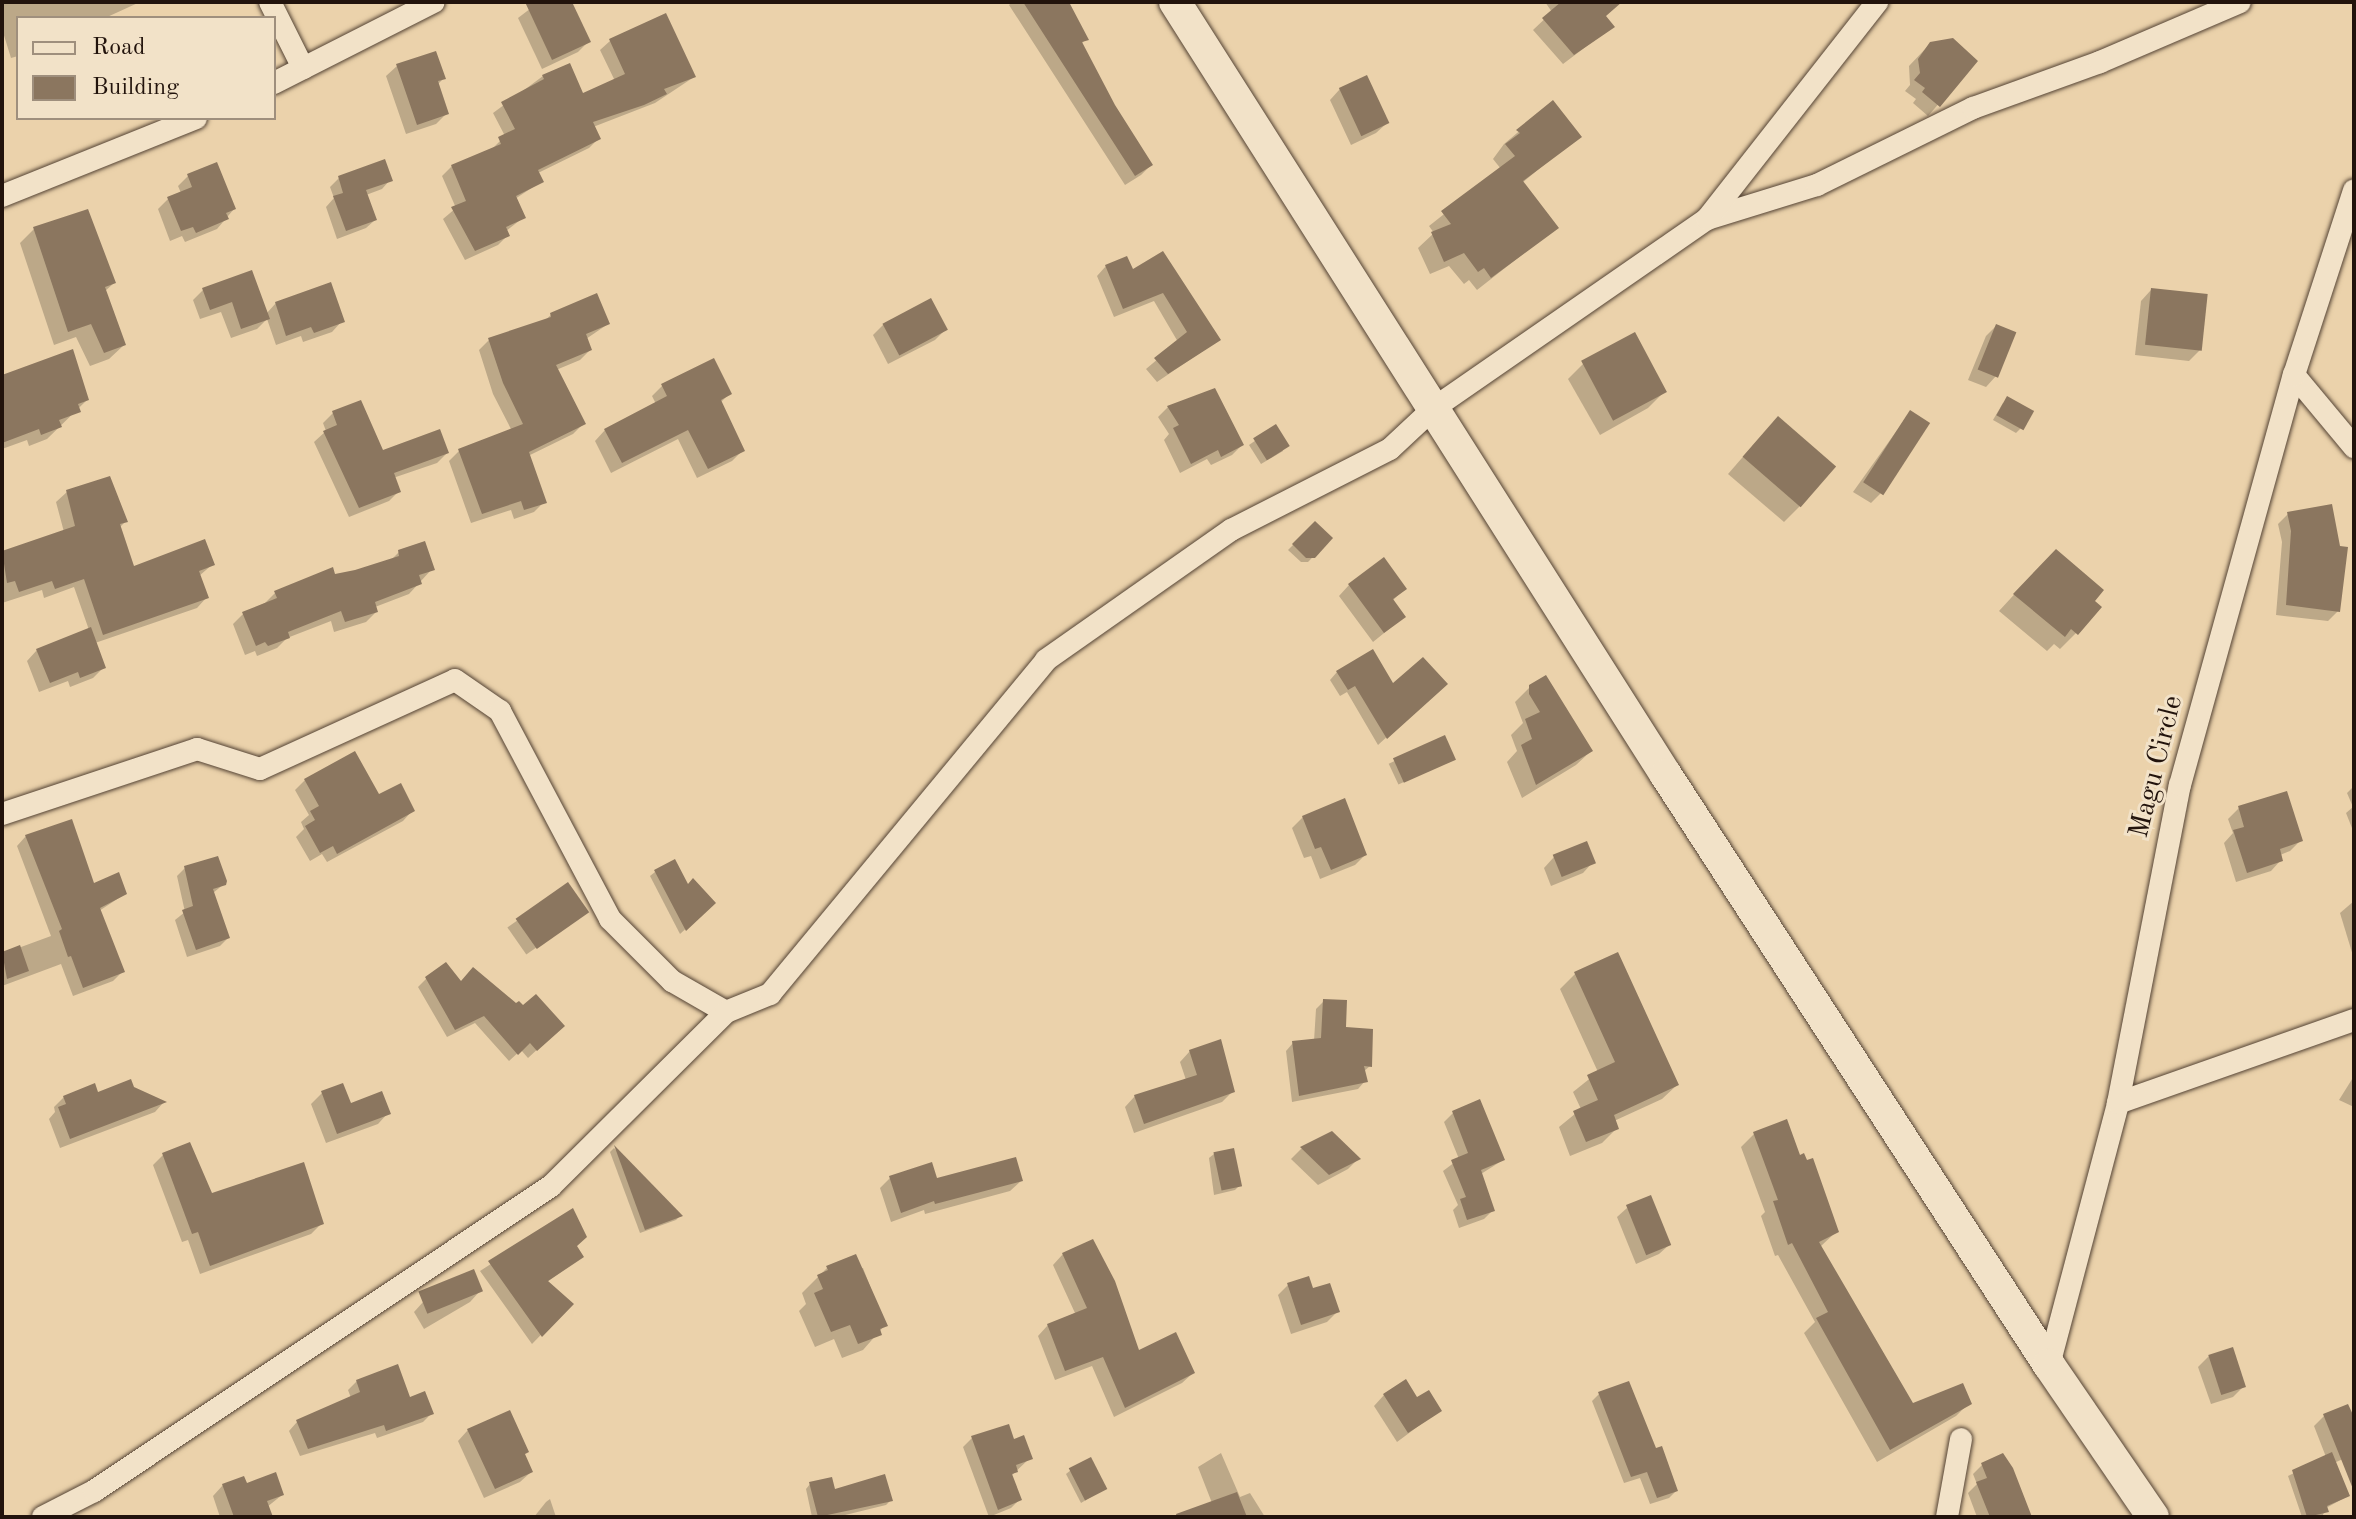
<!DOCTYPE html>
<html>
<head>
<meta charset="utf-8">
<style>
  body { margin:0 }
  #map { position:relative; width:2356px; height:1519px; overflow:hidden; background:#ebd2ab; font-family:"Old Standard TT",serif }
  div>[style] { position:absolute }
  .shadow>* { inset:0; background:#0003; transform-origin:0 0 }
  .building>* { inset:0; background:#8b765f; transform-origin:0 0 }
  .roads { filter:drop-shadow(0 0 2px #544334) drop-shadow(0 0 2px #544334) }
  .street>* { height:22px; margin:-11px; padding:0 11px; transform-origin:11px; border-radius:11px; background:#f2e2c8 }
  .secondary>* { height:32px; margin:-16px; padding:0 16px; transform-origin:16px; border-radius:16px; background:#f2e2c8 }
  span { translate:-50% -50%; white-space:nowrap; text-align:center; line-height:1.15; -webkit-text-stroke:6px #f2e2c8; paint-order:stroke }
  .street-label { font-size:28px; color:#22130c }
  .frame { position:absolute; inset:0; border:4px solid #22130c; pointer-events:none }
  .legend { position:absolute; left:16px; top:16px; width:260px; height:104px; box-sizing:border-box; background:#f2e2c8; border:2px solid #9f8f7d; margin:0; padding:10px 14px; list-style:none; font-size:24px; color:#22130c }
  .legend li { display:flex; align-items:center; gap:16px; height:40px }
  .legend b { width:40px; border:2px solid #9f8f7d }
</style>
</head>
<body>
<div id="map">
  <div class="shadow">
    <i style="clip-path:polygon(2px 2px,140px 2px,105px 18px,18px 18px,18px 56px,11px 58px,2px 29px)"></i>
    <i style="clip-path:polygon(539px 2px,570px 2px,588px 42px,578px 52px,542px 69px,518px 18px)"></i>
    <i style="clip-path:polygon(1012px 2px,1067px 2px,1086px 39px,1081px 44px,1114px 106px,1151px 165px,1141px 175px,1125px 185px,1009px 5px)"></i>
    <i style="clip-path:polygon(1545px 2px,1606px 2px,1604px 17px,1612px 27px,1563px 64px,1533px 30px,1552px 12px)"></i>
    <i style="clip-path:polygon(610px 41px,694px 77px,655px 103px,593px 127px,598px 139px,589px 148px,538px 173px,542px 181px,515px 199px,524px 217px,506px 231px,508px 235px,498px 245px,465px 260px,443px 219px,456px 208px,442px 176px,452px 166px,490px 151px,505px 136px,493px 113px,543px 76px,582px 96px,615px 81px,600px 50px)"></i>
    <i style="clip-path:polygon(1927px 47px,1976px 61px,1928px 116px,1913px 103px,1916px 99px,1905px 91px,1910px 85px,1909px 66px)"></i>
    <i style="clip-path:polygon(397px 66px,444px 78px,437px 85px,447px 113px,436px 124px,406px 134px,386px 76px)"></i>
    <i style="clip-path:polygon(1340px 89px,1387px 123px,1376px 133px,1351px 145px,1330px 100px)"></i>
    <i style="clip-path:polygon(1553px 103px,1579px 136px,1522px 183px,1556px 228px,1477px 290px,1469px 280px,1464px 284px,1449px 266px,1430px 274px,1418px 248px,1434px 233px,1429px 226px,1501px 169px,1493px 159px,1504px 144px)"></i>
    <i style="clip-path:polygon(384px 162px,390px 180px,382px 189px,366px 195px,375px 220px,366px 228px,337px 239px,326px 207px,334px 198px,330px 187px,339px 178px)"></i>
    <i style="clip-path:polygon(188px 176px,234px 209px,217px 229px,185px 242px,182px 236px,170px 241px,158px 209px,168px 199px,181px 193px,178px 186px)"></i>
    <i style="clip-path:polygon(34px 229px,114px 283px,104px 292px,124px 345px,109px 359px,90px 366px,76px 337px,54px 345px,20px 243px)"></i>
    <i style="clip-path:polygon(1162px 254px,1219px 340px,1157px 382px,1146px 369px,1178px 342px,1154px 301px,1114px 317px,1097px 276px,1106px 266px,1132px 272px)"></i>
    <i style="clip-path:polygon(203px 290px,266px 314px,276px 303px,342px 321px,332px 332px,303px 342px,301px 336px,276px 345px,267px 319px,257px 329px,231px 338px,221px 312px,200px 319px,193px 300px)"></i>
    <i style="clip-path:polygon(2151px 290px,2200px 350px,2189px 361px,2135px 355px,2141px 301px)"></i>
    <i style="clip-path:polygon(551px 315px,608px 324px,586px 339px,590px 350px,580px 360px,556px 370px,584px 423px,573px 434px,528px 456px,544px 502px,534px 512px,514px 519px,511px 510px,471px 523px,449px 461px,459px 451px,512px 431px,493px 394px,479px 350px,489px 340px,544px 321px)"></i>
    <i style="clip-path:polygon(883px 325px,946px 329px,935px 340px,888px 364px,873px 335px)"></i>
    <i style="clip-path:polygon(1996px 326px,1996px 376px,1986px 387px,1968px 380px,1986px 336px)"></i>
    <i style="clip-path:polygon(1584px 363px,1664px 392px,1648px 408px,1600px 435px,1568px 379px)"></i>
    <i style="clip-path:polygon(2px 381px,87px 400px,47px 439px,29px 446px,27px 440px,2px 449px)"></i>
    <i style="clip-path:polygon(663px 385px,729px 394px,720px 403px,743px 450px,732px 461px,697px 478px,678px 439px,611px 473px,595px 441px,605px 430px,656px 404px,652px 396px)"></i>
    <i style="clip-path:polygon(1214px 391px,1242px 445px,1232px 455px,1211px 465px,1207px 459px,1180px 473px,1164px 440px,1169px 434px,1158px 417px,1168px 407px)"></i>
    <i style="clip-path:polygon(2003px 403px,2021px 428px,2016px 433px,1993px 420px)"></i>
    <i style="clip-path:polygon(1910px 412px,1881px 493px,1871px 503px,1853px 492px)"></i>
    <i style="clip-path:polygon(333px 413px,382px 452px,447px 453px,437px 463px,393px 478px,398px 492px,389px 501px,349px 517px,314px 442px,326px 431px,323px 423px)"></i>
    <i style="clip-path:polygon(1275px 427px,1283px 451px,1261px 464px,1249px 445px)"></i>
    <i style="clip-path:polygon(1762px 435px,1800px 506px,1784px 522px,1728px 474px)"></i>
    <i style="clip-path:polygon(67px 492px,126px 521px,119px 528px,133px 569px,213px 564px,199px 576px,207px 597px,197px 608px,95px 643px,104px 667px,93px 678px,70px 687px,68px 681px,39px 692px,27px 661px,37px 650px,89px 630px,74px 587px,44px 598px,42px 590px,2px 603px,2px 555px,64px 532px,56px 502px)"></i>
    <i style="clip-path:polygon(2288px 514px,2338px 611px,2328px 621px,2276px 615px,2282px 542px,2278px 524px)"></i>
    <i style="clip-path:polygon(1315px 523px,1331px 538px,1308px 562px,1301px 562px,1288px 550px)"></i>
    <i style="clip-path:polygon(399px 552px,432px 569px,409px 594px,375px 607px,376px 612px,366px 622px,334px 632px,331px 621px,287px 638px,277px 648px,257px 656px,255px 651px,245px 655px,233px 624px,243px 614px,265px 603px,275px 593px,390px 561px)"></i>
    <i style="clip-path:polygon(2034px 573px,2092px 601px,2076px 633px,2060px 649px,2054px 644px,2047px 651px,1999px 611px)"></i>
    <i style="clip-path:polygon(1349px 585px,1405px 589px,1392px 601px,1404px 617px,1373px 642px,1339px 596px)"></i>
    <i style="clip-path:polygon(1337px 672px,1393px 686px,1437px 691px,1378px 745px,1347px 692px,1340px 696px,1330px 680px)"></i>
    <i style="clip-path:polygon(1530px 687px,1591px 751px,1576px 765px,1522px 798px,1507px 762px,1517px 751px,1511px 735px,1523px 723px,1515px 702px)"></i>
    <i style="left:1444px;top:738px;width:23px;height:61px;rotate:65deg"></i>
    <i style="clip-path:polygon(305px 780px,378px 796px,412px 811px,403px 821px,327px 862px,322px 854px,310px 861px,296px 837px,304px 829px,301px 822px,309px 815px,295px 790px)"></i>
    <i style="clip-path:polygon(2354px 786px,2354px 833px,2346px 813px,2353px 807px,2347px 793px)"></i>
    <i style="clip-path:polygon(2239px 808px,2300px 841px,2290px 851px,2280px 855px,2281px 860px,2271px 871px,2236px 882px,2224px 843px,2233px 833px,2228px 819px)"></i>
    <i style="clip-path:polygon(1303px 817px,1365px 855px,1355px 865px,1320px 879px,1311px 856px,1304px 858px,1292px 828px)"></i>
    <i style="clip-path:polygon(26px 836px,92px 885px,125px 894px,99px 911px,122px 972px,113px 981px,73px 996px,61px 964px,2px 986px,2px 954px,51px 936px,17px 846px)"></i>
    <i style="clip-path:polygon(1554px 857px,1593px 862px,1583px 873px,1551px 886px,1544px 868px)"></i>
    <i style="clip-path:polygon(185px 868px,224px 884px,213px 893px,228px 938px,220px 946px,187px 957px,175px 920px,185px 912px,177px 876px)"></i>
    <i style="clip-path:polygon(655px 872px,714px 903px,680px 934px,650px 876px)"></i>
    <i style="left:568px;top:885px;width:33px;height:74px;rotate:55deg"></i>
    <i style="clip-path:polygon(2354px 901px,2354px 959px,2340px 913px)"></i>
    <i style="clip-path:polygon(1617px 955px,1677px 1085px,1662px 1099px,1614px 1121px,1617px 1128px,1602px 1143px,1570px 1156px,1559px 1127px,1581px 1109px,1573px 1092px,1598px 1072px,1560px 989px,1575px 974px)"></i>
    <i style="clip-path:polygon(426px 979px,460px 984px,554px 1034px,528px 1058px,521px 1050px,509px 1061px,475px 1023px,447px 1037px,418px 987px)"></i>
    <i style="clip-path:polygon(1324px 1001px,1370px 1066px,1363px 1072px,1365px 1081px,1358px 1089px,1292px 1102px,1286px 1051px,1293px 1043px,1314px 1041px,1316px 1009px)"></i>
    <i style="clip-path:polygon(1190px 1051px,1232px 1092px,1222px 1102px,1134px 1133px,1125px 1107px,1135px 1096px,1186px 1080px,1180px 1062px)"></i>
    <i style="clip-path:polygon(2354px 1076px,2354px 1107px,2339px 1100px)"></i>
    <i style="clip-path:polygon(322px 1093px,350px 1106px,388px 1113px,378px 1124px,326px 1143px,311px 1104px)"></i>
    <i style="clip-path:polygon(97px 1094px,163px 1103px,155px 1112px,60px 1148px,49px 1119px,55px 1112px,54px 1107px,64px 1097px)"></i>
    <i style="clip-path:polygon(1453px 1113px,1503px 1160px,1481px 1174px,1493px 1210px,1484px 1219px,1459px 1228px,1453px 1210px,1458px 1205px,1443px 1171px,1459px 1159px,1444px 1122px)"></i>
    <i style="clip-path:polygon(1332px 1133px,1358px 1159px,1348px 1169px,1318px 1185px,1291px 1159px,1301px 1149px)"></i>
    <i style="clip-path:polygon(1754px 1134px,1798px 1157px,1837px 1231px,1820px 1247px,1912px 1406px,1969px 1403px,1956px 1416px,1877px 1462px,1804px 1333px,1815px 1322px,1778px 1255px,1775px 1256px,1761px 1216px,1765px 1212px,1741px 1147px)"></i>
    <i style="clip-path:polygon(614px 1148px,680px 1216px,676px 1220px,640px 1233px,610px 1152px)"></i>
    <i style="clip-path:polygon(1214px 1154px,1239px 1186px,1235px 1190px,1214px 1195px,1209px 1158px)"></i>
    <i style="clip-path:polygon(163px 1155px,210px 1195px,321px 1224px,311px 1234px,200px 1274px,188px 1240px,182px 1242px,153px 1165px)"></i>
    <i style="clip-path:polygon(890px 1178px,936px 1181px,1021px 1181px,1010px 1191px,925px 1214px,924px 1210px,891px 1222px,880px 1188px)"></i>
    <i style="clip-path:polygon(1627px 1208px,1669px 1245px,1659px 1254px,1636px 1264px,1617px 1217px)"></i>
    <i style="clip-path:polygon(573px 1211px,575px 1246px,582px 1257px,547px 1282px,571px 1304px,532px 1344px,480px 1271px)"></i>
    <i style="clip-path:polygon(1063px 1254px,1138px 1353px,1193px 1373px,1182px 1383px,1114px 1417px,1092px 1366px,1055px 1380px,1038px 1336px,1048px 1325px,1075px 1313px,1053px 1265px)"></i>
    <i style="clip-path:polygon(827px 1268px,863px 1268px,885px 1325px,863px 1350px,842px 1358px,834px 1339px,815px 1347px,799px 1311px,806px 1304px,802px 1293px)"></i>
    <i style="clip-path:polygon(1288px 1285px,1312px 1291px,1337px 1312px,1327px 1322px,1291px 1334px,1278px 1295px)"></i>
    <i style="clip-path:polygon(480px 1291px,470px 1302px,424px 1329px,414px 1312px,424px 1301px)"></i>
    <i style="clip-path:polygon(2209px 1356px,2244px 1386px,2233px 1397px,2211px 1404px,2198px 1367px)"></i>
    <i style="clip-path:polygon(357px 1381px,409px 1399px,431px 1414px,423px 1422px,377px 1438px,375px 1433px,300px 1456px,289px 1431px,297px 1422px,351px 1398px,348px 1390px)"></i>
    <i style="clip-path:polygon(1599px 1394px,1655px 1451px,1676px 1491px,1669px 1498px,1650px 1504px,1640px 1478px,1624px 1483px,1592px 1401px)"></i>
    <i style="clip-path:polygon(1384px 1395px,1417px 1400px,1440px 1410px,1397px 1442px,1374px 1406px)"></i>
    <i style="clip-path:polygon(2347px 1406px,2354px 1422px,2354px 1454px,2334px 1463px,2348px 1496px,2326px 1508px,2322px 1517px,2302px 1517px,2288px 1476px,2326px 1457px,2314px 1426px,2324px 1416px)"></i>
    <i style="clip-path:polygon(468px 1430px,523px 1455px,531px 1472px,520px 1482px,484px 1498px,458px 1441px)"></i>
    <i style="clip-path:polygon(972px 1438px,1013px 1441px,1030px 1458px,1010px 1477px,1019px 1500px,1011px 1508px,989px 1517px,963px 1447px)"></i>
    <i style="clip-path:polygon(1221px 1453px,1240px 1497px,1250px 1493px,1265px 1517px,1195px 1517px,1212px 1503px,1198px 1467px)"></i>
    <i style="clip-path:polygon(1982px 1465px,2027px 1517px,1977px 1517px,1968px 1493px,1977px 1484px,1973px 1474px)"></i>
    <i style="clip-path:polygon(1071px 1470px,1104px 1489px,1081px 1503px,1066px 1474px)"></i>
    <i style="clip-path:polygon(810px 1484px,833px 1492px,891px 1500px,886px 1505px,837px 1517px,812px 1517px,806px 1489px)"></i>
    <i style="clip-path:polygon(223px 1485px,246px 1485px,282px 1495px,267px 1507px,271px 1517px,220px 1517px,213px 1496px)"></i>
    <i style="clip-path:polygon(550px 1499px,556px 1517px,534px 1517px,546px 1502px)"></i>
  </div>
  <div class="building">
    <i style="clip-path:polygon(525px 2px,572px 2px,591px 42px,552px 60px)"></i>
    <i style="clip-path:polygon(1023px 2px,1069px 2px,1089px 40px,1082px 42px,1115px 105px,1153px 165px,1135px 176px)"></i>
    <i style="clip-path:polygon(1561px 2px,1622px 2px,1606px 16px,1615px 27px,1574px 55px,1542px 18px)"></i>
    <i style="clip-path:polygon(666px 13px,696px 77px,664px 89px,667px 94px,644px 105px,593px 122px,601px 139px,538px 170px,544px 182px,516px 196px,526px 218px,506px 227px,510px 236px,475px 251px,451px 207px,466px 201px,451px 165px,501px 144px,498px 137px,515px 129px,501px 102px,544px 79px,542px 75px,570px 63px,583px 93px,625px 74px,609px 39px)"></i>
    <i style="clip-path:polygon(1953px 38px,1978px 61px,1940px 107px,1922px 92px,1925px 88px,1914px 80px,1920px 73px,1918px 59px,1930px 42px)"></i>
    <i style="clip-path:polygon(436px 51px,446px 79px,438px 81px,449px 114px,417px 125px,396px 64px)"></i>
    <i style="left:1367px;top:75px;width:53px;height:31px;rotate:65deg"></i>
    <i style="clip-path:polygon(1553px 100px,1582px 137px,1523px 181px,1559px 228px,1491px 278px,1484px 268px,1478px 272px,1464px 253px,1444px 262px,1431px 232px,1451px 224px,1441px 211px,1515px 156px,1505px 144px,1520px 133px,1516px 130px)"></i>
    <i style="clip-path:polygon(385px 159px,393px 181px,366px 190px,377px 220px,346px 231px,333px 196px,343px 193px,338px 176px)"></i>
    <i style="clip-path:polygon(217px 162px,236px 209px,226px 213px,229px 219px,196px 233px,193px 227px,181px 231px,167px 197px,192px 187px,187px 174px)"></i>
    <i style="clip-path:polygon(88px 209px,116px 283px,105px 287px,126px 345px,104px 353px,91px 324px,68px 332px,33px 227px)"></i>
    <i style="clip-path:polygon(1163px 251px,1221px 340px,1168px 374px,1154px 358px,1187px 332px,1163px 293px,1123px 309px,1105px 265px,1127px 256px,1133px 269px)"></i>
    <i style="clip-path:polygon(252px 270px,270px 319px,241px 329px,232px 302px,210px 310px,202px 288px)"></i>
    <i style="clip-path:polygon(331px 282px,345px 322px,314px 333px,311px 327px,286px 336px,275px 302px)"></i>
    <i style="left:2151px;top:288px;width:57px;height:57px;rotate:6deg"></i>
    <i style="clip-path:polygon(597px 293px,610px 324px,586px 334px,592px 350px,556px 365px,586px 424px,529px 452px,547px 503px,524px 510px,521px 501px,482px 514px,458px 449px,523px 424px,503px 383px,488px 338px,551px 317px,550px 313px)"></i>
    <i style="left:931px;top:298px;width:36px;height:55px;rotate:62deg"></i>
    <i style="left:1996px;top:324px;width:22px;height:49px;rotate:22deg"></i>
    <i style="left:1635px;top:332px;width:68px;height:61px;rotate:62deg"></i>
    <i style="clip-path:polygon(73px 349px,89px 400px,78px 404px,81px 412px,59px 420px,62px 427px,41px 435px,39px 429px,2px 443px,2px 375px)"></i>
    <i style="clip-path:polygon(714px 358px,732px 394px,721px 400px,745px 451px,708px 469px,688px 430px,622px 463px,604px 429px,667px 396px,661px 384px)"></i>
    <i style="clip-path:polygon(1215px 388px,1244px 445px,1221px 457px,1218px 450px,1191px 464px,1173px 428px,1179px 425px,1167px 406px)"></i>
    <i style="left:2007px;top:396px;width:31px;height:22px;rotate:29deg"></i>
    <i style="clip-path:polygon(361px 400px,383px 450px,440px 429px,449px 453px,394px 473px,401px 492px,359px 508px,323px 431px,337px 425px,332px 411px)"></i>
    <i style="left:1910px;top:410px;width:24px;height:86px;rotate:33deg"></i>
    <i style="left:1778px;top:416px;width:77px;height:54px;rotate:41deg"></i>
    <i style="left:1276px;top:424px;width:26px;height:27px;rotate:58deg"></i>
    <i style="clip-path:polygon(110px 476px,128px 522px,120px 524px,134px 566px,205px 539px,215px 565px,199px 571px,209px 598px,103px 635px,84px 579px,55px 589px,52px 581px,19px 592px,15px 581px,7px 583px,2px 551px,75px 526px,66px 490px)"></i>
    <i style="clip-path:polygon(2332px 504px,2340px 546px,2348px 547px,2340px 612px,2286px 605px,2291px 531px,2287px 512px)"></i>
    <i style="clip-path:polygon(1315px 521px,1333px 538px,1315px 558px,1306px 558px,1292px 544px)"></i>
    <i style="clip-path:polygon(425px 541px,435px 570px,419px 575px,422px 584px,375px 602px,378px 612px,345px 622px,341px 611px,288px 632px,290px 638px,268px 646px,265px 642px,256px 646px,242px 612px,277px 598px,274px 591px,333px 567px,335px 574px,355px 570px,399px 556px,398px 550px)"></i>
    <i style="clip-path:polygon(2056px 549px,2104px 590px,2095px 601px,2102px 607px,2078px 635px,2071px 629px,2065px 637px,2013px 594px)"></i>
    <i style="clip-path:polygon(1384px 557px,1407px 589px,1393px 599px,1406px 617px,1384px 633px,1348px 584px)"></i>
    <i style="clip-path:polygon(91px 627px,106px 668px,80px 678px,78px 672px,50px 683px,36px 649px)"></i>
    <i style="clip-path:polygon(1373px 649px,1393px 683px,1423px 657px,1448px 684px,1387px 739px,1355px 686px,1348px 690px,1336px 671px)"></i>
    <i style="clip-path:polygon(1546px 675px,1593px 751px,1536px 785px,1521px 745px,1532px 739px,1525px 719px,1540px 712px,1529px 694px,1529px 685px)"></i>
    <i style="left:1445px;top:735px;width:27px;height:57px;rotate:66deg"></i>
    <i style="clip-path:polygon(355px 751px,379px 794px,401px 783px,415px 811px,337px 854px,333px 846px,320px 853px,305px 826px,315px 820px,310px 811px,319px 806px,304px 779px)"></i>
    <i style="clip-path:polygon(2287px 791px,2303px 841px,2280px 849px,2283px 861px,2247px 873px,2233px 830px,2244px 827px,2238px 806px)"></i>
    <i style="clip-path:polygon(1345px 798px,1367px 855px,1331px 870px,1321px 847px,1315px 849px,1302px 816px)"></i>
    <i style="clip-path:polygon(72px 819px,94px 883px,119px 872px,127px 894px,100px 908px,125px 972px,83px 988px,71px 956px,68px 957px,59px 931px,62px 929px,25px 835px)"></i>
    <i style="left:1587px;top:841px;width:24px;height:37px;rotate:68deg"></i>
    <i style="clip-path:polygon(218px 856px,227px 881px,226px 885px,213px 889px,230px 938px,196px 950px,182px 910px,193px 906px,184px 866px)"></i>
    <i style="clip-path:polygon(675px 859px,688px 884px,693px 878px,716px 903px,686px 931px,654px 870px)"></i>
    <i style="left:568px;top:882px;width:37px;height:64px;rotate:55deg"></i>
    <i style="clip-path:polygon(20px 945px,29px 971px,7px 979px,2px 952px)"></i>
    <i style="clip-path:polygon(1618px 952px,1679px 1085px,1614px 1115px,1619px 1129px,1586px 1142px,1573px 1111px,1598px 1100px,1587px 1075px,1615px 1062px,1574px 972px)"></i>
    <i style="clip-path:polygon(446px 962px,461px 981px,473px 967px,516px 1003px,519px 1001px,523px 1005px,536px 994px,565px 1026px,537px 1051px,530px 1043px,518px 1055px,484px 1016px,455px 1030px,425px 977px)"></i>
    <i style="clip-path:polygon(1323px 999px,1347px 1000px,1346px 1027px,1373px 1029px,1372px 1067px,1364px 1066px,1368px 1082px,1299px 1096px,1292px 1041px,1321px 1038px)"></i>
    <i style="clip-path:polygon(1221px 1039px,1235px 1092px,1144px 1124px,1134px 1095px,1197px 1075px,1189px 1050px)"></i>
    <i style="clip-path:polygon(131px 1079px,134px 1087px,167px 1102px,70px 1139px,58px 1107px,66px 1104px,63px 1096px,95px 1083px,98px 1092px)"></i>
    <i style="clip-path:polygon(343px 1083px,351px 1103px,382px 1091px,391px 1114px,337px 1134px,321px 1091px)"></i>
    <i style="clip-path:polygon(1480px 1099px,1505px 1160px,1481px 1170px,1495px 1211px,1467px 1220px,1460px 1199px,1466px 1197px,1451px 1160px,1468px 1153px,1452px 1111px)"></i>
    <i style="clip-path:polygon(1787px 1119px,1800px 1155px,1804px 1153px,1807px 1160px,1813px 1158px,1839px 1232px,1819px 1242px,1913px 1403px,1963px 1383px,1972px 1404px,1890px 1450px,1816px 1318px,1828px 1312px,1792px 1243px,1788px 1245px,1773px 1201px,1778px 1200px,1753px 1132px)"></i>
    <i style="clip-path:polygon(1332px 1131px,1361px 1159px,1329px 1175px,1300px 1147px)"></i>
    <i style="clip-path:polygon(190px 1142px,212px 1193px,304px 1162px,324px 1224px,210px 1266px,198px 1232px,192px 1234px,162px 1153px)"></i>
    <i style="clip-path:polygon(614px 1145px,683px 1216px,645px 1230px)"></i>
    <i style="left:1234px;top:1148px;width:39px;height:21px;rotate:78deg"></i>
    <i style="clip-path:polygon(1016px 1157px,1023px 1181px,935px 1204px,934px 1201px,901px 1213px,889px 1176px,932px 1162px,937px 1178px)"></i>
    <i style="left:1651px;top:1195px;width:54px;height:27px;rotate:68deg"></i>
    <i style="clip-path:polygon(573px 1208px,587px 1237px,577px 1246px,584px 1257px,548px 1281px,574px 1304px,542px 1337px,488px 1261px)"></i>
    <i style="clip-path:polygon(1093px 1239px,1115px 1281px,1139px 1350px,1176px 1332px,1195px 1373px,1125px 1408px,1103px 1357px,1065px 1371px,1047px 1324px,1087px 1308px,1062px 1253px)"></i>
    <i style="clip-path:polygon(856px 1254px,888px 1326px,880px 1329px,882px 1335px,858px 1344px,850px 1325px,831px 1332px,814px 1293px,823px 1289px,817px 1275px,828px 1270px,826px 1266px)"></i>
    <i style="left:474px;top:1269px;width:24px;height:60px;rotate:68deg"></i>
    <i style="clip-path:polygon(1309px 1276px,1313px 1288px,1330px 1283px,1340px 1312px,1301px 1325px,1287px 1283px)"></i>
    <i style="left:2233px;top:1347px;width:42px;height:26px;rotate:72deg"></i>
    <i style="clip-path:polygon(398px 1364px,410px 1397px,425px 1391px,434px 1414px,386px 1431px,384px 1425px,308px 1449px,296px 1420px,360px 1392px,356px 1380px)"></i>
    <i style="clip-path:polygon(1406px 1379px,1417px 1397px,1429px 1390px,1442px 1411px,1408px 1433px,1383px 1394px)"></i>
    <i style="clip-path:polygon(1629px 1381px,1656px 1448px,1662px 1446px,1678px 1491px,1657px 1498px,1647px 1472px,1631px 1477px,1598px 1392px)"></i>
    <i style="clip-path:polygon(2348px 1404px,2354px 1417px,2353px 1489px,2323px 1414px)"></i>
    <i style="clip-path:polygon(510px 1410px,529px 1452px,525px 1454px,533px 1472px,495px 1489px,467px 1429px)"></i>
    <i style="clip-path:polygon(1009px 1424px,1014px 1439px,1024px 1435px,1033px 1459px,1016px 1465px,1018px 1472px,1012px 1474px,1022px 1500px,998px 1510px,971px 1436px)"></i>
    <i style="clip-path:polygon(2332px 1452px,2350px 1496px,2327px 1506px,2329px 1512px,2307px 1517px,2292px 1470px)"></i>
    <i style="clip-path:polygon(2003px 1453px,2013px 1468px,2032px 1517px,1990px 1517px,1976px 1482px,1987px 1478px,1981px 1463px)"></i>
    <i style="left:1091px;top:1457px;width:36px;height:25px;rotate:63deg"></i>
    <i style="clip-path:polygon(276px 1472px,284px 1495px,267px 1501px,273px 1517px,234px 1517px,222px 1484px,244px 1476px,247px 1483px)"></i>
    <i style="clip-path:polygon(885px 1474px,893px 1501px,818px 1517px,809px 1482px,832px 1477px,835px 1489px)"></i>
    <i style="clip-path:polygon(1237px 1492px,1247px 1517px,1177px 1517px,1176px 1514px)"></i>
  </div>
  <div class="roads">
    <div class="street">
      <i style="left:270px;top:2px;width:74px;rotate:63.4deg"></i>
      <i style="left:274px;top:83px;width:179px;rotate:-26.9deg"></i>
      <i style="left:2px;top:196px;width:209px;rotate:-21.9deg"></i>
      <i style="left:1707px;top:219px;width:115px;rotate:-17.2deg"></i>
      <i style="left:1817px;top:185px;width:174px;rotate:-26.3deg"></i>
      <i style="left:1973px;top:108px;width:135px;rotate:-19.9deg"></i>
      <i style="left:2100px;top:62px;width:152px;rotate:-23.2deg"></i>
      <i style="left:2294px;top:375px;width:94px;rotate:50.2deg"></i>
      <i style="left:2px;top:814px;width:206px;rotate:-18.4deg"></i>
      <i style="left:197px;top:749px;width:66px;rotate:17.6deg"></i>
      <i style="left:260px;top:769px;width:214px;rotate:-24.5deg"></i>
      <i style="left:455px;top:680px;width:55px;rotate:34.6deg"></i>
      <i style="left:500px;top:711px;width:235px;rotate:62.1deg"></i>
      <i style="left:610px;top:919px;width:88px;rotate:45deg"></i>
      <i style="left:672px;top:981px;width:62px;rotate:29.9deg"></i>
      <i style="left:2118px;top:1103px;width:250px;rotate:-19.4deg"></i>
      <i style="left:2049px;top:1365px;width:271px;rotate:-75.2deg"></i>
      <i style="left:2118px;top:1103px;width:324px;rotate:-79deg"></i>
      <i style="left:2180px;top:785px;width:426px;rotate:-74.5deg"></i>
      <i style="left:2294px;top:375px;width:194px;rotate:-72deg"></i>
      <i style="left:43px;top:1517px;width:57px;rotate:-27deg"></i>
      <i style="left:94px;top:1491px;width:549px;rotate:-33.72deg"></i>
      <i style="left:551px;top:1186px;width:247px;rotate:-44.8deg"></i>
      <i style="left:726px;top:1012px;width:48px;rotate:-22.2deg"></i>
      <i style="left:770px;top:994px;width:433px;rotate:-50.4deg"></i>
      <i style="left:1046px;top:660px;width:226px;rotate:-35.1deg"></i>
      <i style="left:1231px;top:530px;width:178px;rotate:-27deg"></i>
      <i style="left:1390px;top:449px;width:60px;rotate:-43deg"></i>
      <i style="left:1434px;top:408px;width:332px;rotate:-34.7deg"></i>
      <i style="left:1707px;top:219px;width:276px;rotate:-51.9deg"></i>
      <i style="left:1947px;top:1517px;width:79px;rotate:-79.8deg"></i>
    </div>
    <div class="secondary">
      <i style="left:1175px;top:2px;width:916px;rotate:57.58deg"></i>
      <i style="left:1666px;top:775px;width:703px;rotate:57.01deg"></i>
      <i style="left:2049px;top:1365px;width:184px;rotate:55.6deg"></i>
    </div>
  </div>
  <div class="street-label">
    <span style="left:2157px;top:767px;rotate:-76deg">Magu Circle</span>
  </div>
  <div class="frame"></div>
  <ul class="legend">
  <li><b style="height:10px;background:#f2e2c8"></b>Road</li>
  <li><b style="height:22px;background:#8b765f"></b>Building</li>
  </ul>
</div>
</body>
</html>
